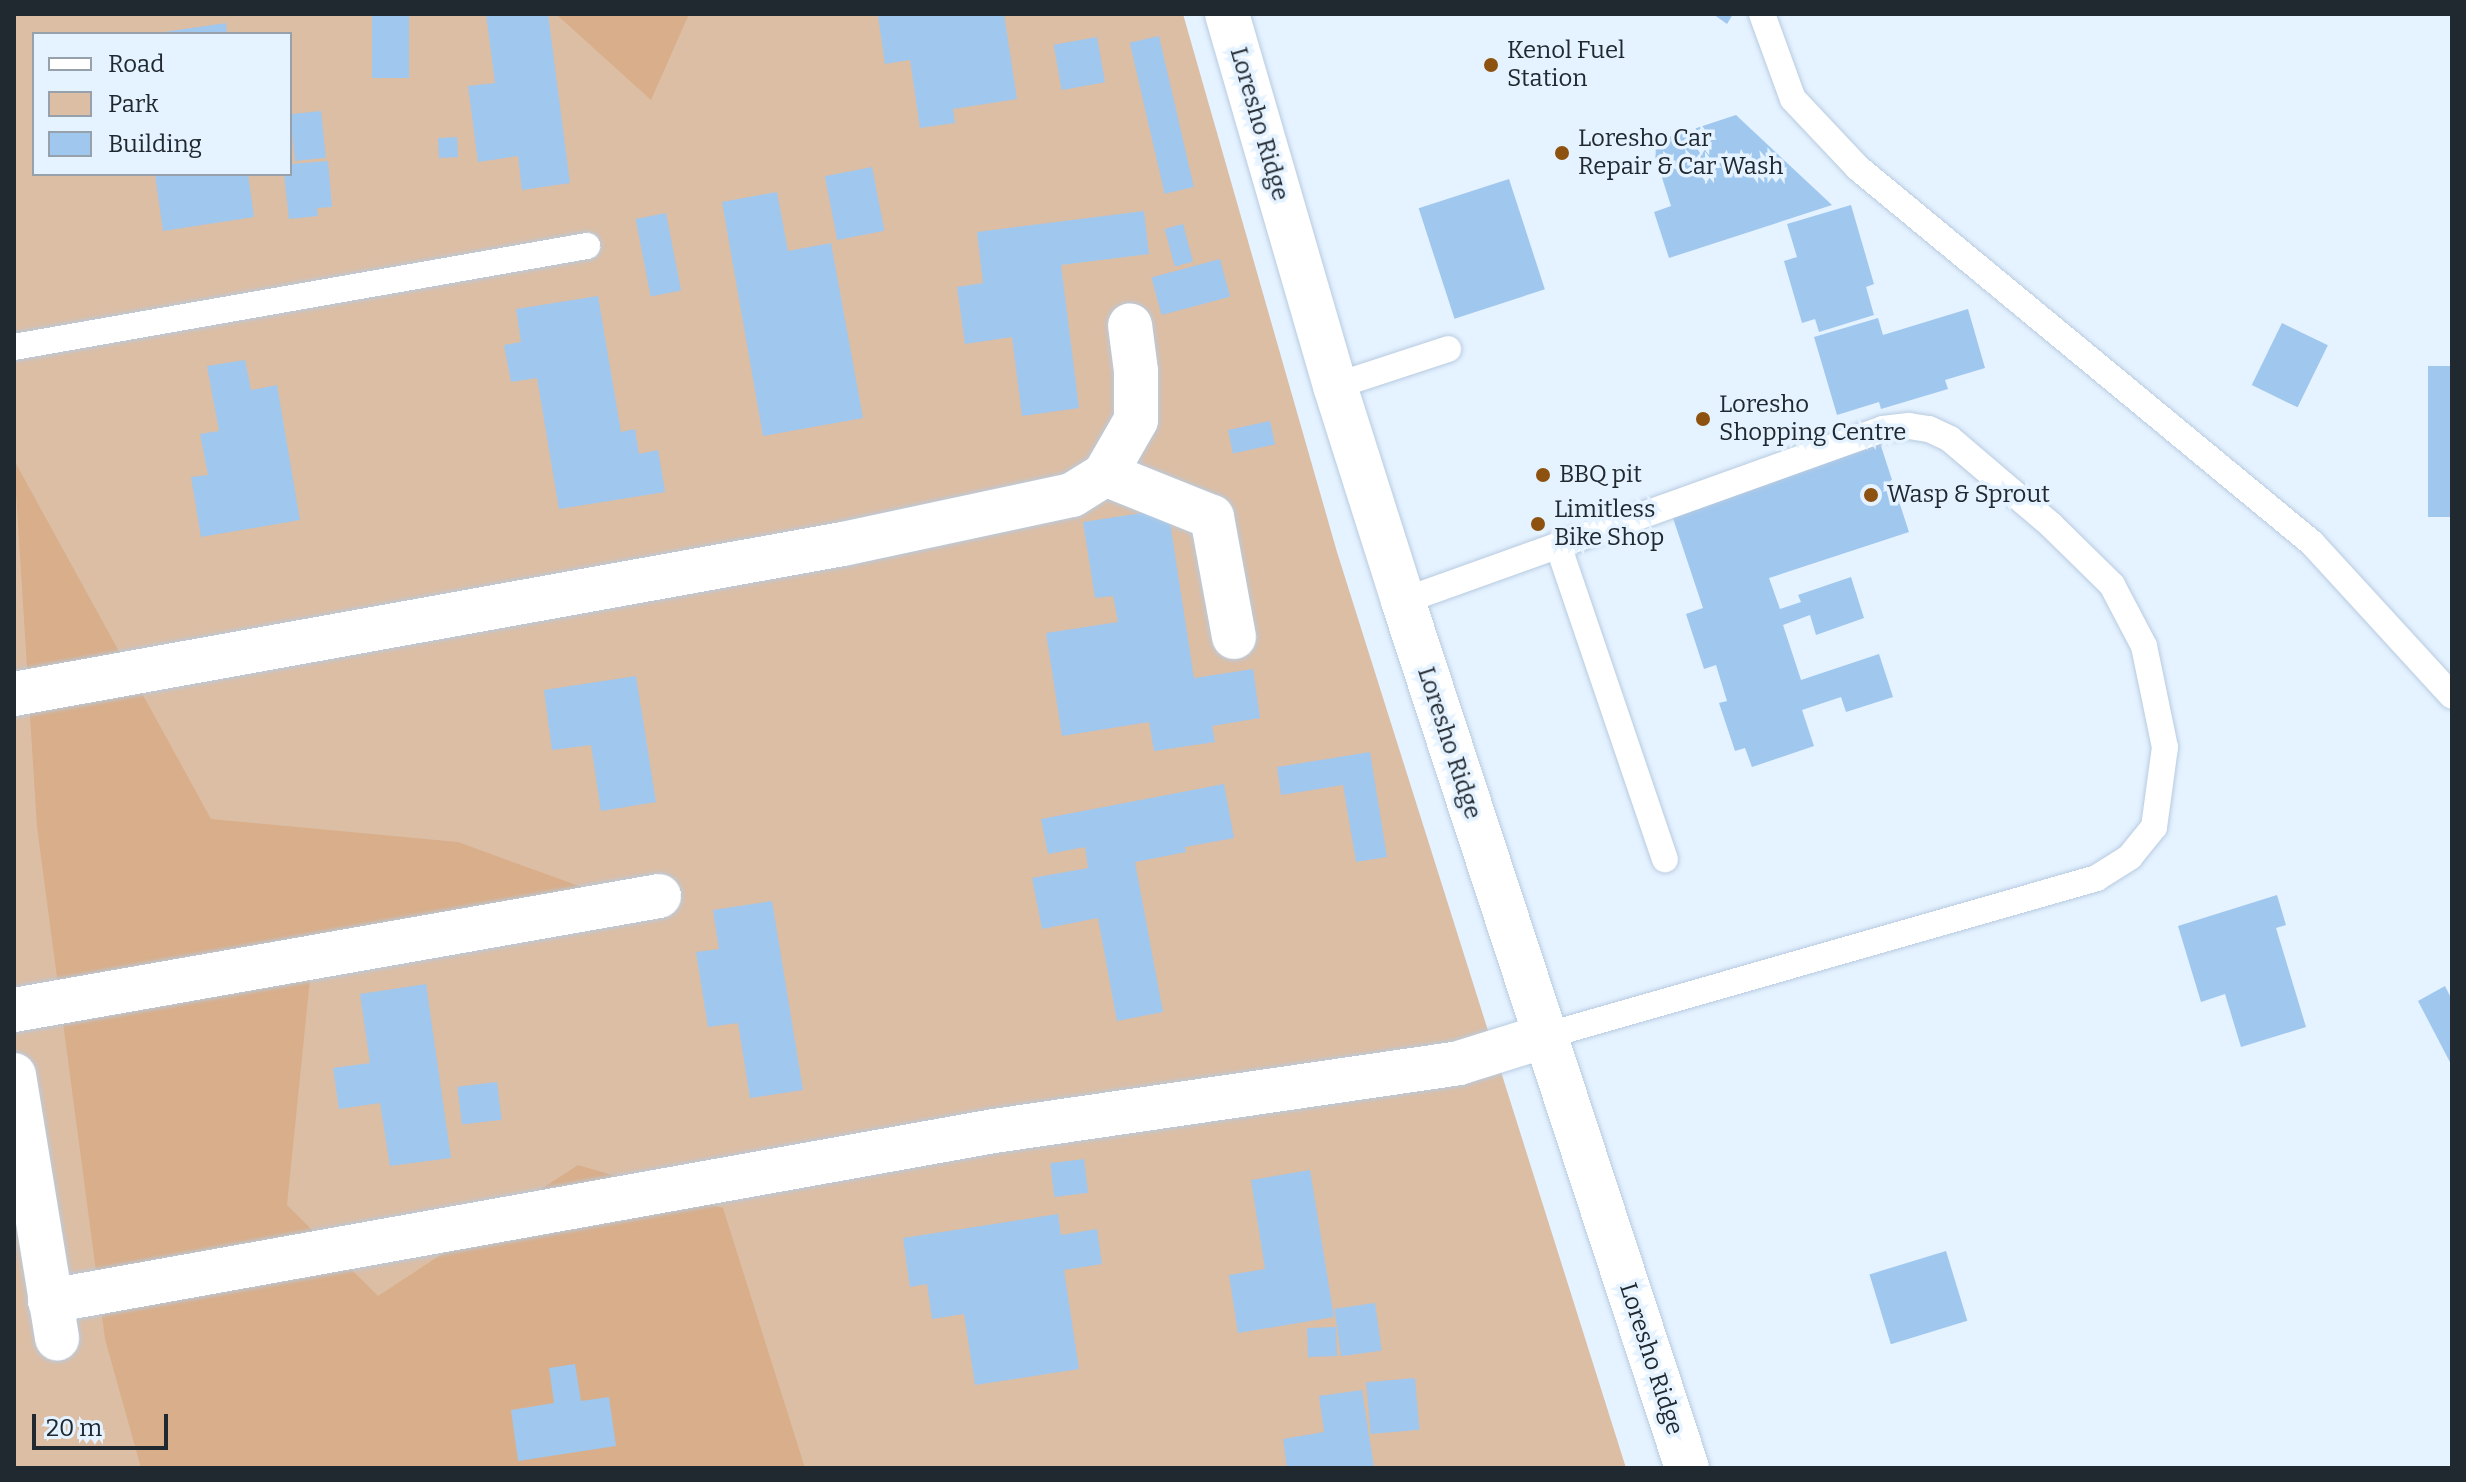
<!DOCTYPE html>
<html>
<head>
<meta charset="utf-8">
<style>
  body { margin:0 }
  #map { position:relative; width:2466px; height:1482px; overflow:hidden; background:#e5f2ff; font-family:Bitter,serif }
  div>[style] { position:absolute }
  .green>* { inset:0; background:#dcbea5 }
  .forest>* { inset:0; background:#d9ae8a }
  .building>* { inset:0; background:#a0c7ee; transform-origin:0 0 }
  .roads { filter:drop-shadow(0 0 2px #b7cbe0) drop-shadow(0 0 2px #b7cbe0) }
  .service>* { height:26px; margin:-13px; padding:0 13px; transform-origin:13px; border-radius:13px; background:#fff }
  .minor>* { height:44px; margin:-22px; padding:0 22px; transform-origin:22px; border-radius:22px; background:#fff }
  .secondary>* { height:44px; margin:-22px; padding:0 22px; transform-origin:22px; border-radius:22px; background:#fff }
  .dots>* { width:22px; height:22px; translate:-50% -50%; box-sizing:border-box; border:4px solid #e5f2ff; border-radius:50% }
  span { translate:-50% -50%; white-space:nowrap; text-align:center; line-height:1.15; -webkit-text-stroke:7px #e5f2ff; paint-order:stroke }
  .poi-label { font-size:24px; color:#202830 }
  .left { translate:0 -50%; text-align:left }
  .street-label { font-size:24px; color:#202830 }
  .frame { position:absolute; inset:0; border:16px solid #202830; pointer-events:none }
  .legend { position:absolute; left:32px; top:32px; width:260px; height:144px; box-sizing:border-box; background:#e5f2ff; border:2px solid #96a1ac; margin:0; padding:10px 14px; list-style:none; font-size:24px; color:#202830 }
  .legend li { display:flex; align-items:center; gap:16px; height:40px }
  .legend b { width:40px; border:2px solid #96a1ac }
  .scale { position:absolute; left:32px; top:1414px; width:136px; height:36px; box-sizing:border-box; border:4px solid #202830; border-top:0; padding-left:10px; font-size:24px; line-height:28px; white-space:nowrap; color:#202830; -webkit-text-stroke:6px #e5f2ff; paint-order:stroke }
</style>
</head>
<body>
<div id="map">
  <div class="green">
    <i style="clip-path:polygon(evenodd,14px 14px,1183px 14px,1337px 552px,1626px 1468px,14px 1468px,14px 14px,34px 34px,290px 34px,290px 174px,34px 174px,34px 34px)"></i>
  </div>
  <div class="forest">
    <i style="clip-path:polygon(556px 14px,689px 14px,651px 100px)"></i>
    <i style="clip-path:polygon(14px 460px,211px 819px,458px 842px,612px 898px,314px 940px,287px 1205px,378px 1296px,578px 1165px,723px 1208px,805px 1468px,141px 1468px,105px 1339px,37px 827px)"></i>
  </div>
  <div class="building">
    <i style="left:372px;top:14px;width:37px;height:64px"></i>
    <i style="clip-path:polygon(486px 14px,548px 14px,570px 183px,522px 190px,518px 156px,478px 162px,468px 86px,495px 83px)"></i>
    <i style="clip-path:polygon(890px 14px,1004px 14px,1017px 99px,953px 109px,955px 123px,920px 128px,910px 60px,885px 64px,878px 16px)"></i>
    <i style="clip-path:polygon(1713px 14px,1733px 14px,1727px 24px)"></i>
    <i style="clip-path:polygon(226px 23px,227px 34px,164px 34px,164px 32px)"></i>
    <i style="left:1159px;top:36px;width:155px;height:30px;rotate:77deg"></i>
    <i style="left:1097px;top:37px;width:46px;height:44px;rotate:80deg"></i>
    <i style="left:321px;top:111px;width:47px;height:31px;rotate:84deg"></i>
    <i style="clip-path:polygon(1736px 115px,1832px 205px,1669px 258px,1654px 212px,1671px 206px,1651px 143px)"></i>
    <i style="left:457px;top:137px;width:20px;height:19px;rotate:87deg"></i>
    <i style="clip-path:polygon(328px 161px,332px 207px,317px 208px,318px 216px,289px 219px,284px 174px,290px 174px,290px 164px)"></i>
    <i style="left:872px;top:167px;width:65px;height:48px;rotate:79deg"></i>
    <i style="clip-path:polygon(155px 174px,248px 174px,254px 217px,163px 231px)"></i>
    <i style="left:1509px;top:179px;width:116px;height:95px;rotate:72deg"></i>
    <i style="clip-path:polygon(777px 192px,788px 251px,831px 243px,863px 418px,763px 436px,722px 202px)"></i>
    <i style="clip-path:polygon(1851px 205px,1874px 284px,1866px 287px,1874px 315px,1819px 332px,1815px 319px,1802px 323px,1784px 261px,1797px 257px,1787px 224px)"></i>
    <i style="clip-path:polygon(1144px 211px,1149px 254px,1061px 265px,1079px 408px,1022px 416px,1012px 337px,965px 344px,957px 287px,983px 283px,977px 232px)"></i>
    <i style="left:666px;top:213px;width:79px;height:31px;rotate:79deg"></i>
    <i style="left:1183px;top:224px;width:39px;height:19px;rotate:75deg"></i>
    <i style="left:1220px;top:259px;width:39px;height:71px;rotate:75deg"></i>
    <i style="clip-path:polygon(598px 296px,621px 432px,635px 429px,639px 454px,658px 450px,665px 492px,559px 509px,537px 378px,511px 382px,504px 345px,521px 342px,516px 309px)"></i>
    <i style="clip-path:polygon(1968px 309px,1985px 368px,1945px 380px,1948px 389px,1881px 409px,1879px 402px,1837px 415px,1814px 337px,1878px 318px,1883px 335px)"></i>
    <i style="left:2282px;top:323px;width:51px;height:69px;rotate:26deg"></i>
    <i style="clip-path:polygon(245px 360px,251px 390px,277px 385px,300px 520px,201px 537px,191px 477px,208px 475px,200px 434px,219px 431px,207px 366px)"></i>
    <i style="left:2428px;top:366px;width:24px;height:151px"></i>
    <i style="left:1270px;top:421px;width:24px;height:43px;rotate:78deg"></i>
    <i style="clip-path:polygon(1880px 443px,1909px 532px,1769px 578px,1780px 609px,1801px 602px,1798px 595px,1851px 577px,1864px 618px,1816px 635px,1810px 615px,1783px 625px,1801px 680px,1879px 654px,1893px 697px,1846px 712px,1841px 697px,1802px 710px,1814px 746px,1752px 767px,1745px 748px,1735px 751px,1719px 703px,1727px 701px,1716px 665px,1704px 669px,1686px 614px,1703px 608px,1671px 512px)"></i>
    <i style="clip-path:polygon(1168px 509px,1194px 678px,1253px 669px,1260px 718px,1212px 726px,1215px 742px,1154px 751px,1149px 722px,1062px 736px,1046px 633px,1118px 622px,1113px 596px,1095px 598px,1083px 522px)"></i>
    <i style="clip-path:polygon(636px 676px,656px 802px,601px 811px,591px 745px,552px 750px,544px 690px)"></i>
    <i style="clip-path:polygon(1370px 752px,1387px 857px,1356px 862px,1343px 785px,1281px 795px,1277px 767px)"></i>
    <i style="clip-path:polygon(1224px 784px,1234px 838px,1185px 847px,1186px 852px,1135px 862px,1163px 1012px,1117px 1021px,1098px 918px,1042px 929px,1032px 878px,1088px 868px,1085px 847px,1048px 854px,1041px 819px)"></i>
    <i style="clip-path:polygon(2277px 895px,2286px 925px,2276px 928px,2306px 1027px,2241px 1047px,2225px 994px,2201px 1002px,2178px 926px)"></i>
    <i style="clip-path:polygon(772px 901px,803px 1090px,750px 1098px,738px 1023px,708px 1027px,696px 952px,719px 949px,713px 910px)"></i>
    <i style="clip-path:polygon(426px 984px,451px 1158px,390px 1166px,380px 1103px,339px 1109px,333px 1068px,370px 1063px,360px 994px)"></i>
    <i style="clip-path:polygon(2445px 986px,2452px 1000px,2452px 1066px,2418px 1001px)"></i>
    <i style="left:497px;top:1082px;width:38px;height:40px;rotate:83deg"></i>
    <i style="left:1084px;top:1159px;width:34px;height:34px;rotate:83deg"></i>
    <i style="clip-path:polygon(1310px 1170px,1334px 1317px,1238px 1333px,1229px 1275px,1265px 1269px,1251px 1180px)"></i>
    <i style="clip-path:polygon(1058px 1214px,1061px 1235px,1097px 1229px,1102px 1264px,1064px 1270px,1079px 1369px,975px 1385px,964px 1314px,932px 1319px,927px 1284px,910px 1287px,903px 1238px)"></i>
    <i style="left:1946px;top:1251px;width:73px;height:80px;rotate:73deg"></i>
    <i style="left:1375px;top:1303px;width:48px;height:41px;rotate:82deg"></i>
    <i style="left:1336px;top:1327px;width:29px;height:29px;rotate:88deg"></i>
    <i style="clip-path:polygon(575px 1364px,581px 1401px,609px 1397px,616px 1446px,518px 1461px,511px 1410px,554px 1403px,549px 1368px)"></i>
    <i style="left:1415px;top:1378px;width:52px;height:49px;rotate:85deg"></i>
    <i style="clip-path:polygon(1362px 1390px,1374px 1468px,1287px 1468px,1283px 1439px,1324px 1432px,1319px 1396px)"></i>
  </div>
  <div class="roads">
    <div class="service">
      <i style="left:1762px;top:14px;width:90px;rotate:70deg"></i>
      <i style="left:1793px;top:99px;width:95px;rotate:46.7deg"></i>
      <i style="left:1858px;top:168px;width:589px;rotate:39.56deg"></i>
      <i style="left:2312px;top:543px;width:207px;rotate:47.5deg"></i>
      <i style="left:14px;top:347px;width:582px;rotate:-10deg"></i>
      <i style="left:1335px;top:386px;width:119px;rotate:-18.1deg"></i>
      <i style="left:1558px;top:545px;width:332px;rotate:71.2deg"></i>
      <i style="left:1403px;top:601px;width:510px;rotate:-19.71deg"></i>
      <i style="left:1883px;top:429px;width:26px;rotate:-7deg"></i>
      <i style="left:1909px;top:426px;width:20px;rotate:9deg"></i>
      <i style="left:1929px;top:429px;width:23px;rotate:25deg"></i>
      <i style="left:1950px;top:439px;width:133px;rotate:40.4deg"></i>
      <i style="left:2051px;top:525px;width:86px;rotate:44.5deg"></i>
      <i style="left:2112px;top:585px;width:69px;rotate:62.3deg"></i>
      <i style="left:2144px;top:646px;width:103px;rotate:78.3deg"></i>
      <i style="left:2165px;top:747px;width:81px;rotate:97.8deg"></i>
      <i style="left:2154px;top:827px;width:38px;rotate:129deg"></i>
      <i style="left:2130px;top:857px;width:39px;rotate:148deg"></i>
      <i style="left:2097px;top:878px;width:574px;rotate:164.03deg"></i>
    </div>
    <div class="minor">
      <i style="left:1105px;top:474px;width:115px;rotate:21.9deg"></i>
      <i style="left:1212px;top:517px;width:122px;rotate:79.6deg"></i>
      <i style="left:14px;top:694px;width:842px;rotate:-10.26deg"></i>
      <i style="left:843px;top:544px;width:234px;rotate:-12.1deg"></i>
      <i style="left:1072px;top:495px;width:39px;rotate:-32deg"></i>
      <i style="left:1105px;top:474px;width:62px;rotate:-60.1deg"></i>
      <i style="left:1136px;top:420px;width:49px;rotate:-90deg"></i>
      <i style="left:1136px;top:371px;width:46px;rotate:-97.4deg"></i>
      <i style="left:14px;top:1010px;width:655px;rotate:-10.02deg"></i>
      <i style="left:14px;top:1075px;width:267px;rotate:80.7deg"></i>
      <i style="left:50px;top:1301px;width:959px;rotate:-10.21deg"></i>
      <i style="left:994px;top:1131px;width:470px;rotate:-8.3deg"></i>
      <i style="left:1459px;top:1063px;width:90px;rotate:-17.4deg"></i>
    </div>
    <div class="secondary">
      <i style="left:1227px;top:14px;width:387px;rotate:73.8deg"></i>
      <i style="left:1335px;top:386px;width:225px;rotate:72.4deg"></i>
      <i style="left:1403px;top:601px;width:912px;rotate:71.86deg"></i>
    </div>
  </div>
  <div class="dots">
    <i style="left:1491px;top:65px;background:#8d5210"></i>
    <i style="left:1562px;top:153px;background:#8d5210"></i>
    <i style="left:1703px;top:419px;background:#8d5210"></i>
    <i style="left:1543px;top:475px;background:#8d5210"></i>
    <i style="left:1871px;top:495px;background:#8d5210"></i>
    <i style="left:1538px;top:524px;background:#8d5210"></i>
  </div>
  <div class="poi-label">
    <span class="left" style="left:1507px;top:65px">Kenol Fuel<br>Station</span>
    <span class="left" style="left:1578px;top:153px">Loresho Car<br>Repair &amp; Car Wash</span>
    <span class="left" style="left:1719px;top:419px">Loresho<br>Shopping Centre</span>
    <span class="left" style="left:1559px;top:475px">BBQ pit</span>
    <span class="left" style="left:1887px;top:495px">Wasp &amp; Sprout</span>
    <span class="left" style="left:1554px;top:524px">Limitless<br>Bike Shop</span>
  </div>
  <div class="street-label">
    <span style="left:1259px;top:124px;rotate:74deg">Loresho Ridge</span>
    <span style="left:1449px;top:743px;rotate:72deg">Loresho Ridge</span>
    <span style="left:1651px;top:1359px;rotate:72deg">Loresho Ridge</span>
  </div>
  <div class="frame"></div>
  <ul class="legend">
  <li><b style="height:10px;background:#fff"></b>Road</li>
  <li><b style="height:22px;background:#dcbea5"></b>Park</li>
  <li><b style="height:22px;background:#a0c7ee"></b>Building</li>
  </ul>
  <div class="scale">20 m</div>
</div>
</body>
</html>
